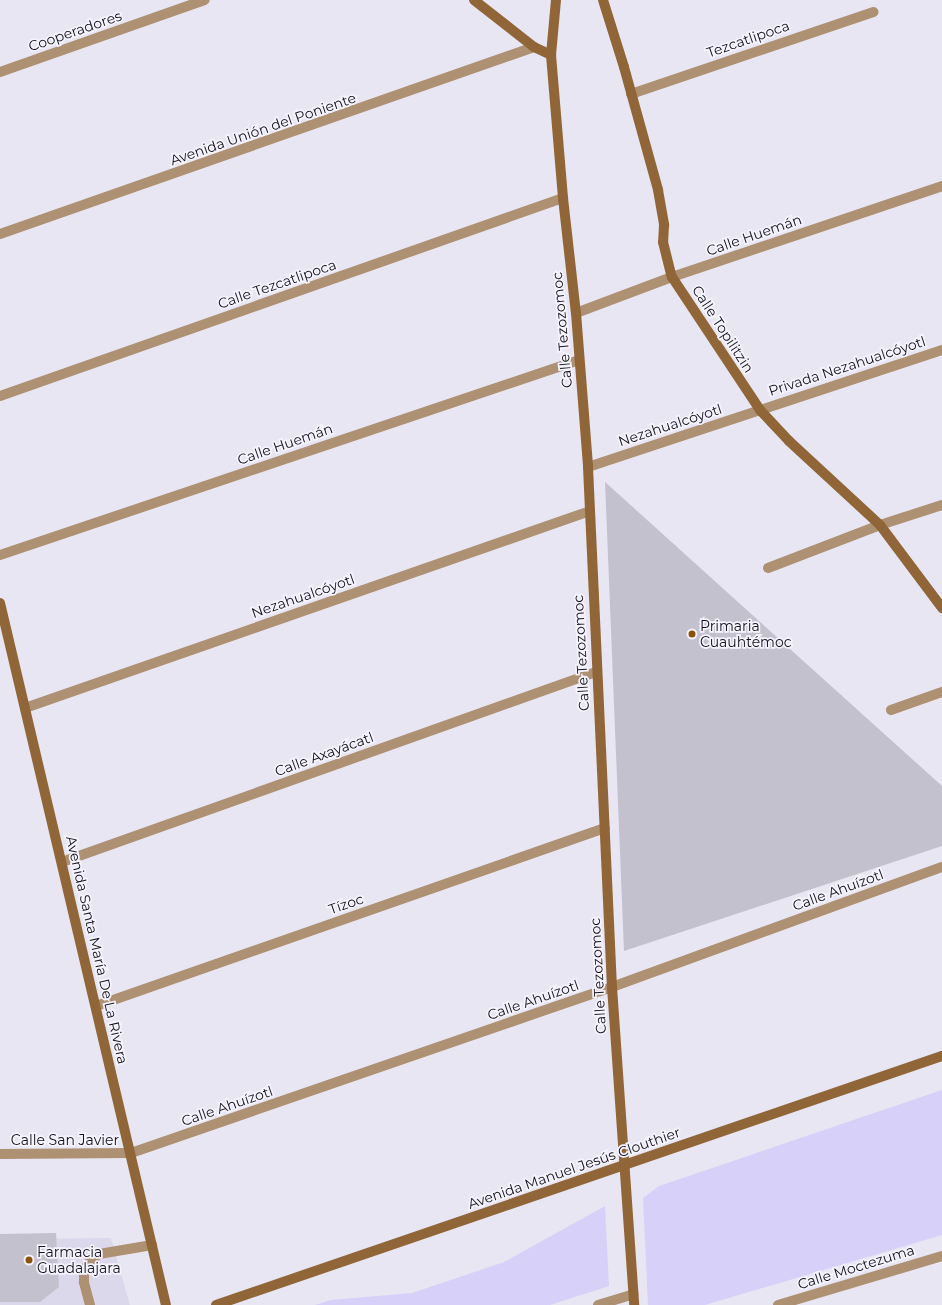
<!DOCTYPE html>
<html>
<head>
<meta charset="utf-8">
<style>
  body { margin:0 }
  #map { position:relative; width:942px; height:1305px; overflow:hidden; background:#e8e6f2; font-family:Montserrat,sans-serif }
  div>[style] { position:absolute }
  .built>* { inset:0; background:#dcd8ec }
  .green>* { inset:0; background:#d7d0f8 }
  .building>* { inset:0; background:#c3c1cd }
  .lane>* { height:10px; margin:-5px; padding:0 5px; transform-origin:5px; border-radius:5px; background:#ae9073 }
  .street>* { height:10px; margin:-5px; padding:0 5px; transform-origin:5px; border-radius:5px; background:#ae9073 }
  .secondary>* { height:10px; margin:-5px; padding:0 5px; transform-origin:5px; border-radius:5px; background:#906638 }
  .dots>* { width:11px; height:11px; translate:-50% -50%; box-sizing:border-box; border:2px solid #f5f3ff; border-radius:50% }
  span { translate:-50% -50%; white-space:nowrap; text-align:center; line-height:1.15; -webkit-text-stroke:3.5px #f5f3ff; paint-order:stroke }
  .street-label { font-size:14px; color:#121115 }
  .poi-label { font-size:14px; color:#121115 }
  .left { translate:0 -50%; text-align:left }
</style>
</head>
<body>
<div id="map">
  <div class="built">
    <i style="clip-path:polygon(111px 1238px,130px 1305px,0 1305px,0 1239px)"></i>
  </div>
  <div class="green">
    <i style="clip-path:polygon(942px 1090px,942px 1235px,705px 1305px,648px 1305px,643px 1198px,659px 1186px)"></i>
    <i style="clip-path:polygon(605px 1206px,609px 1286px,550px 1305px,315px 1305px,331px 1300px,412px 1293px,504px 1262px)"></i>
  </div>
  <div class="building">
    <i style="clip-path:polygon(605px 482px,942px 786px,942px 846px,624px 951px)"></i>
    <i style="clip-path:polygon(56px 1233px,59px 1287px,40px 1302px,0 1302px,0 1234px)"></i>
  </div>
  <div class="lane">
    <i style="left:90px;top:1305px;width:24px;rotate:-105deg"></i>
    <i style="left:84px;top:1282px;width:12px;rotate:-90deg"></i>
    <i style="left:84px;top:1270px;width:12px;rotate:-55deg"></i>
    <i style="left:91px;top:1260px;width:10px;rotate:-37deg"></i>
    <i style="left:99px;top:1254px;width:54px;rotate:-9.6deg"></i>
  </div>
  <div class="street">
    <i style="left:0;top:72px;width:217px;rotate:-19.4deg"></i>
    <i style="left:631px;top:94px;width:256px;rotate:-18.7deg"></i>
    <i style="left:0;top:234px;width:566px;rotate:-19.3deg"></i>
    <i style="left:576px;top:313px;width:103px;rotate:-20.6deg"></i>
    <i style="left:672px;top:277px;width:285px;rotate:-18.6deg"></i>
    <i style="left:0;top:396px;width:597px;rotate:-19.38deg"></i>
    <i style="left:588px;top:467px;width:373px;rotate:-18.3deg"></i>
    <i style="left:0;top:555px;width:611px;rotate:-18.61deg"></i>
    <i style="left:768px;top:568px;width:120px;rotate:-21deg"></i>
    <i style="left:880px;top:525px;width:65px;rotate:-17.9deg"></i>
    <i style="left:25px;top:708px;width:598px;rotate:-19.22deg"></i>
    <i style="left:891px;top:710px;width:54px;rotate:-19.4deg"></i>
    <i style="left:62px;top:862px;width:567px;rotate:-19.59deg"></i>
    <i style="left:96px;top:1006px;width:539px;rotate:-19.28deg"></i>
    <i style="left:0;top:1154px;width:131px;rotate:-0.4deg"></i>
    <i style="left:131px;top:1153px;width:509px;rotate:-19.04deg"></i>
    <i style="left:612px;top:987px;width:351px;rotate:-20deg"></i>
    <i style="left:598px;top:1305px;width:37px;rotate:-17deg"></i>
    <i style="left:778px;top:1305px;width:171px;rotate:-16.6deg"></i>
  </div>
  <div class="secondary">
    <i style="left:474px;top:0;width:76px;rotate:38.1deg"></i>
    <i style="left:534px;top:47px;width:19px;rotate:25deg"></i>
    <i style="left:556px;top:0;width:55px;rotate:95.2deg"></i>
    <i style="left:551px;top:55px;width:144px;rotate:85.2deg"></i>
    <i style="left:563px;top:198px;width:116px;rotate:83.6deg"></i>
    <i style="left:576px;top:313px;width:154px;rotate:85.5deg"></i>
    <i style="left:588px;top:467px;width:521px;rotate:87.36deg"></i>
    <i style="left:612px;top:987px;width:319px;rotate:86deg"></i>
    <i style="left:603px;top:0;width:70px;rotate:72.6deg"></i>
    <i style="left:624px;top:67px;width:128px;rotate:74.5deg"></i>
    <i style="left:658px;top:190px;width:36px;rotate:80deg"></i>
    <i style="left:664px;top:225px;width:17px;rotate:93deg"></i>
    <i style="left:663px;top:242px;width:36px;rotate:76deg"></i>
    <i style="left:672px;top:277px;width:159px;rotate:56.5deg"></i>
    <i style="left:760px;top:410px;width:42px;rotate:46.9deg"></i>
    <i style="left:789px;top:441px;width:124px;rotate:42.7deg"></i>
    <i style="left:880px;top:525px;width:104px;rotate:53.2deg"></i>
    <i style="left:0;top:603px;width:721px;rotate:76.7deg"></i>
    <i style="left:216px;top:1305px;width:768px;rotate:-18.93deg"></i>
  </div>
  <div class="dots">
    <i style="left:692px;top:634px;background:#8b5406"></i>
    <i style="left:29px;top:1260px;background:#8b5406"></i>
  </div>
  <div class="street-label">
    <span style="left:75px;top:31px;rotate:-19deg">Cooperadores</span>
    <span style="left:748px;top:39px;rotate:-19deg">Tezcatlipoca</span>
    <span style="left:263px;top:129px;rotate:-19deg">Avenida Unión del Poniente</span>
    <span style="left:754px;top:235px;rotate:-19deg">Calle Huemán</span>
    <span style="left:277px;top:284px;rotate:-19deg">Calle Tezcatlipoca</span>
    <span style="left:723px;top:329px;rotate:57deg">Calle Topilitzin</span>
    <span style="left:562px;top:330px;rotate:-95deg">Calle Tezozomoc</span>
    <span style="left:847px;top:366px;rotate:-18deg">Privada Nezahualcóyotl</span>
    <span style="left:670px;top:425px;rotate:-18deg">Nezahualcóyotl</span>
    <span style="left:285px;top:444px;rotate:-19deg">Calle Huemán</span>
    <span style="left:303px;top:596px;rotate:-19deg">Nezahualcóyotl</span>
    <span style="left:581px;top:653px;rotate:-93deg">Calle Tezozomoc</span>
    <span style="left:324px;top:754px;rotate:-20deg">Calle Axayácatl</span>
    <span style="left:838px;top:890px;rotate:-20deg">Calle Ahuízotl</span>
    <span style="left:346px;top:904px;rotate:-19deg">Tízoc</span>
    <span style="left:97px;top:950px;rotate:77deg">Avenida Santa María De La Rivera</span>
    <span style="left:598px;top:976px;rotate:-93deg">Calle Tezozomoc</span>
    <span style="left:533px;top:1000px;rotate:-19deg">Calle Ahuízotl</span>
    <span style="left:227px;top:1106px;rotate:-19deg">Calle Ahuízotl</span>
    <span style="left:65px;top:1140px">Calle San Javier</span>
    <span style="left:574px;top:1168px;rotate:-19deg">Avenida Manuel Jesús Clouthier</span>
    <span style="left:856px;top:1267px;rotate:-17deg">Calle Moctezuma</span>
  </div>
  <div class="poi-label">
    <span class="left" style="left:700px;top:634px">Primaria<br>Cuauhtémoc</span>
    <span class="left" style="left:37px;top:1260px">Farmacia<br>Guadalajara</span>
  </div>
</div>
</body>
</html>
